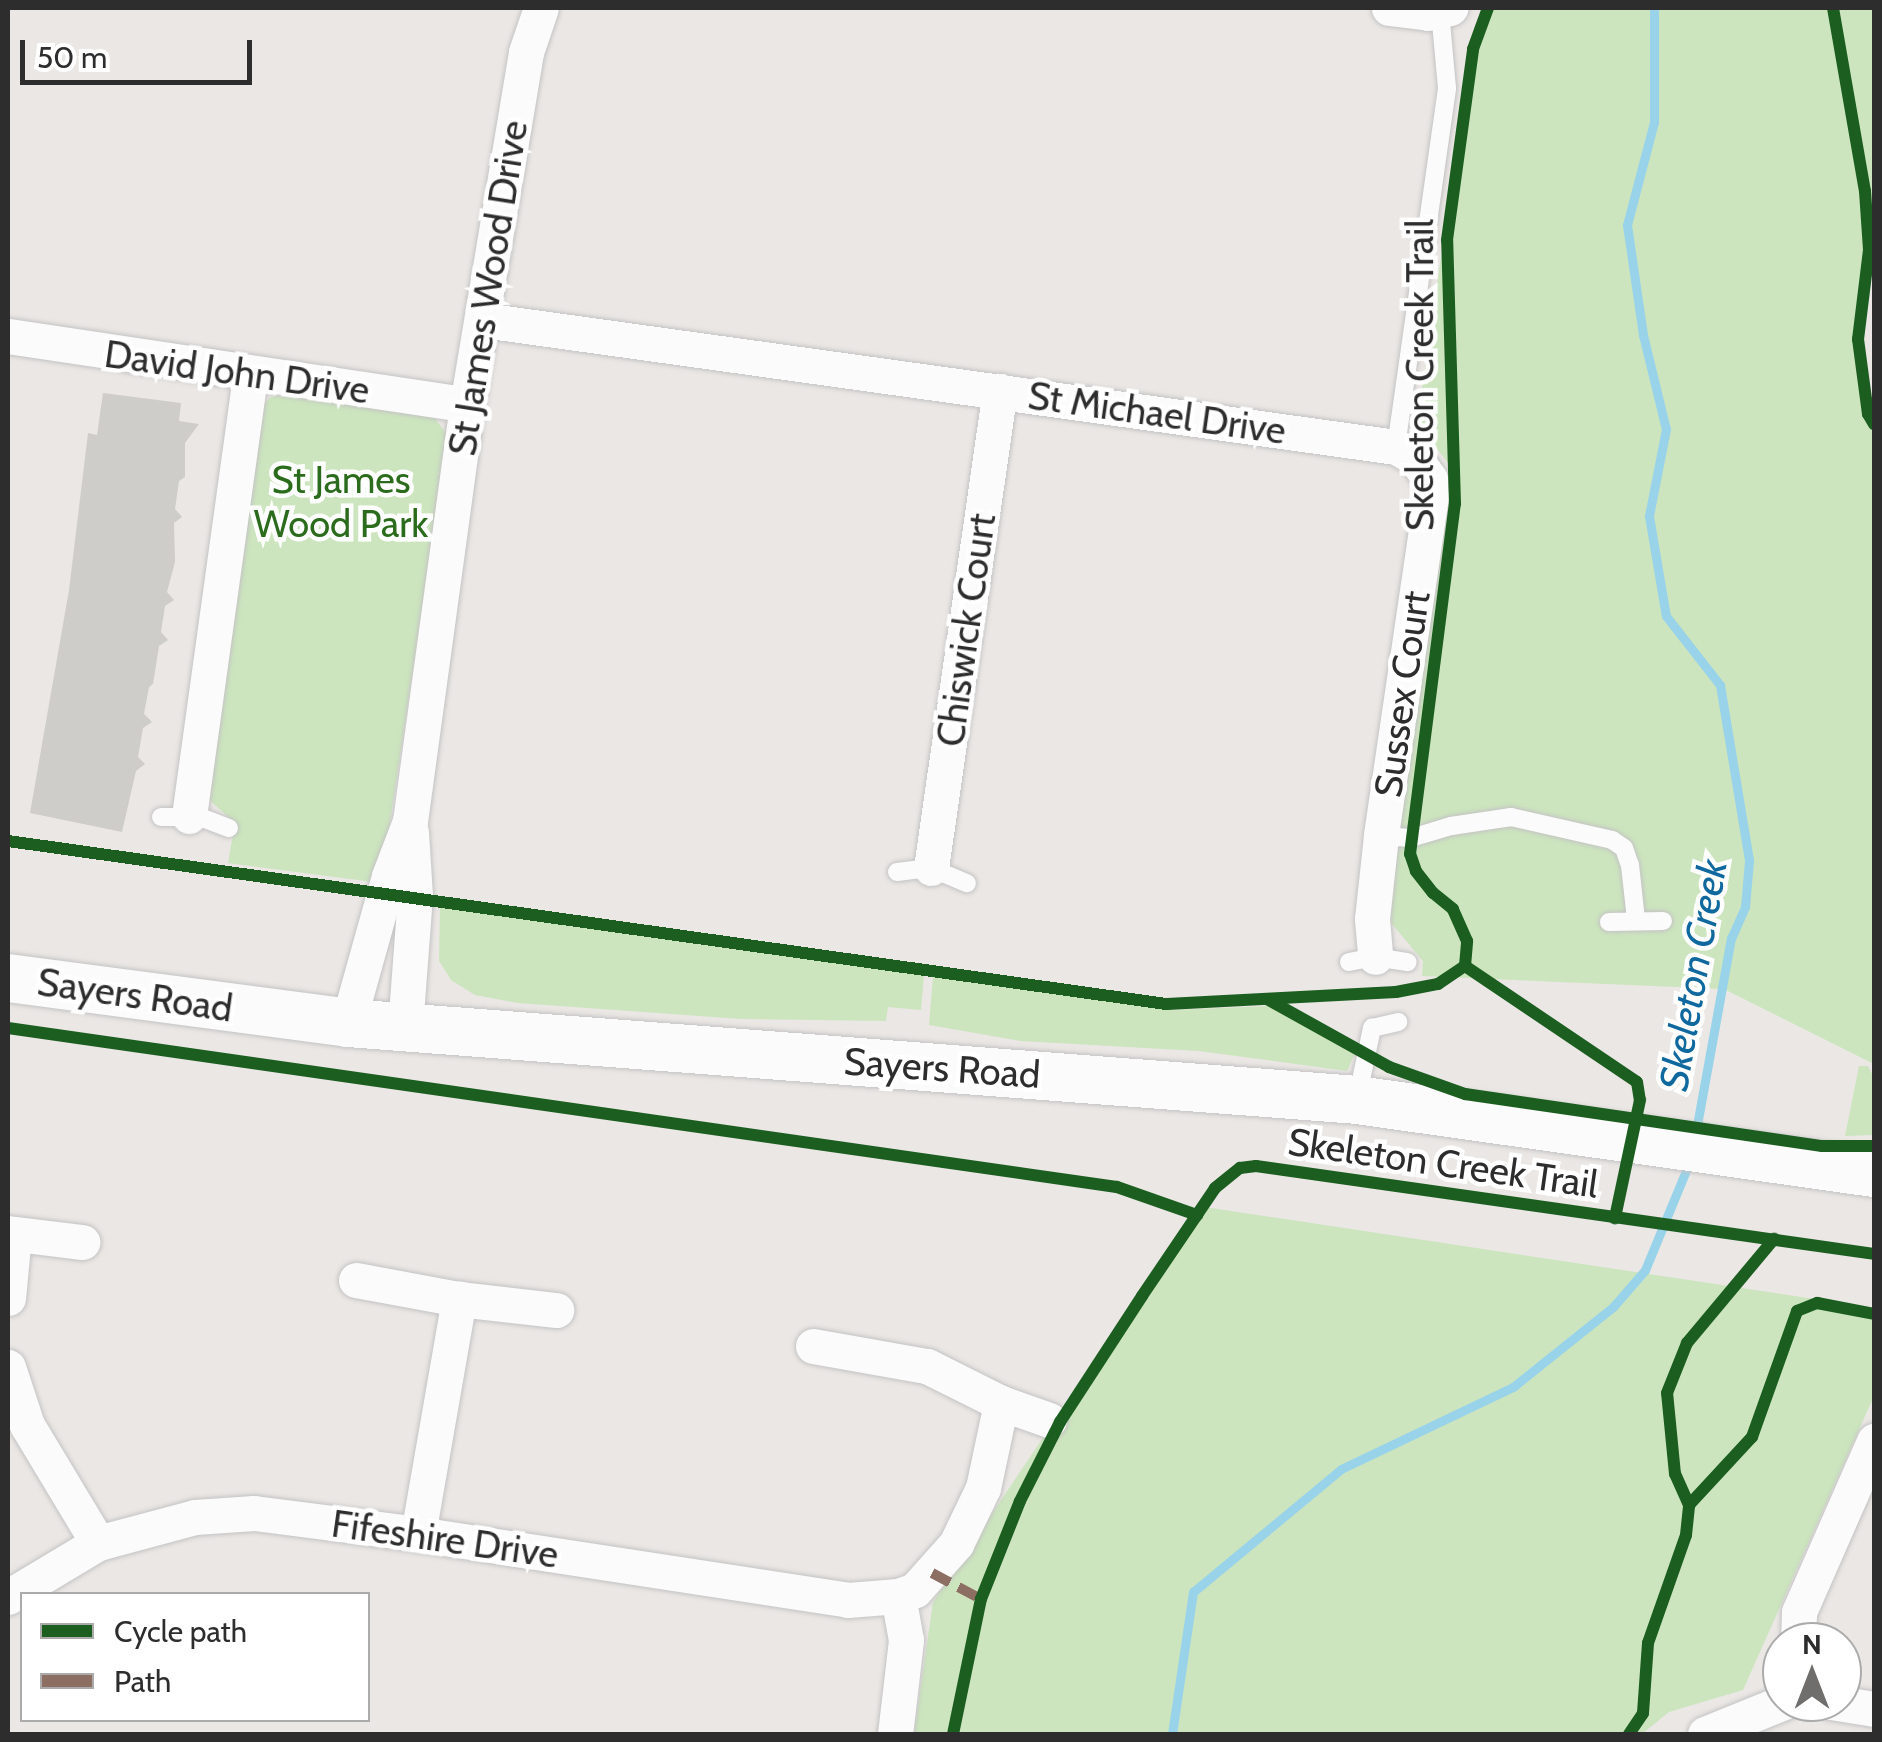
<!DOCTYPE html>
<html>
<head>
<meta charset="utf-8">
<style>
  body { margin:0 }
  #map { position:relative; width:1882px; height:1742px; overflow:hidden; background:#eae7e4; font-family:Cabin,sans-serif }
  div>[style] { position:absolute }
  .green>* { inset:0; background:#cce5be }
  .stream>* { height:9px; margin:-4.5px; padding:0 4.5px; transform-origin:4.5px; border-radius:4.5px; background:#99d3ea }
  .building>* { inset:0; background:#cfcdca }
  .roads { filter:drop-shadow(0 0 2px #c4c3c4) drop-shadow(0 0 2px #c4c3c4) }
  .service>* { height:18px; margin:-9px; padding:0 9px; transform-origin:9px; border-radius:9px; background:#fcfbfb }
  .minor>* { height:35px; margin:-17.5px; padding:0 17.5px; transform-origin:17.5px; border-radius:17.5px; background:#fcfbfb }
  .secondary>* { height:48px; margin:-24px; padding:0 24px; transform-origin:24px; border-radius:24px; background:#fcfbfb }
  .quiet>* { height:10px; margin-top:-5px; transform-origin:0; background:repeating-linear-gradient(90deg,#8d6e63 0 20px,transparent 0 30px) }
  .cycleway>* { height:12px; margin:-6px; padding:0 6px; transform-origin:6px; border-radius:6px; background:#1b5e20 }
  span { translate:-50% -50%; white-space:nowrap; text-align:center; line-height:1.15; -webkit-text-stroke:9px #fff; paint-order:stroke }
  .street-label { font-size:38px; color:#2d2d2d }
  .park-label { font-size:38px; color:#2b6b1c }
  .water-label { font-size:40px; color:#10699e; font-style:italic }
  .frame { position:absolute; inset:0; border:10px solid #2d2d2d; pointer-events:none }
  .legend { position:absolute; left:20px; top:1592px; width:350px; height:130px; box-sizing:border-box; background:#fff; border:2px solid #ababab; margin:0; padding:12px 18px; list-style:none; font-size:30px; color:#2d2d2d }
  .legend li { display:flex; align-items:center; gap:20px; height:50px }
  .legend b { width:50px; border:2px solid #ababab }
  .north { position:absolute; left:1762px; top:1622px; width:100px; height:100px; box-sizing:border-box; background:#fff; border:2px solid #ababab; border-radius:50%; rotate:0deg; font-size:28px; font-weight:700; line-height:40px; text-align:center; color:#2d2d2d }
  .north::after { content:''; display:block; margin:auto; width:35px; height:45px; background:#6f6e6d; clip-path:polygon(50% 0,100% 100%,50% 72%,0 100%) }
  .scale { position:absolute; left:20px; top:40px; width:232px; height:45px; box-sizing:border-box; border:5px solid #2d2d2d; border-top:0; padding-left:12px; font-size:30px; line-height:35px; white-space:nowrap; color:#2d2d2d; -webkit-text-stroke:8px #fff; paint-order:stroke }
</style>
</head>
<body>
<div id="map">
  <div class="green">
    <i style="clip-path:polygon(1484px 8px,1874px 8px,1874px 232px,1858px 385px,1874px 401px,1872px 1063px,1724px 989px,1422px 976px,1423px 961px,1387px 918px,1452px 468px,1417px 423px,1474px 28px)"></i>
    <i style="clip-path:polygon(284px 395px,433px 416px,448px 436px,381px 883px,228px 863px,235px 823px,207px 798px,261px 406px,271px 397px)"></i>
    <i style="clip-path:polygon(440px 904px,924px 975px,921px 1010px,888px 1007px,886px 1021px,741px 1019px,518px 1003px,475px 995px,451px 980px,439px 961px)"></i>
    <i style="clip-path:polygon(933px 976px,1175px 1010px,1269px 1006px,1356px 1051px,1347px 1071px,1199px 1051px,1021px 1041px,929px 1025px)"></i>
    <i style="clip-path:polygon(1859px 1066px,1868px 1066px,1874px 1078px,1874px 1135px,1845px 1136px)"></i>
    <i style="clip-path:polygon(1198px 1206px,1874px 1308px,1874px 1396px,1743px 1690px,1669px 1712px,1642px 1734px,914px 1734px,933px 1602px)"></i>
  </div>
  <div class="stream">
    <i style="left:1654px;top:8px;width:114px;rotate:90deg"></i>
    <i style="left:1654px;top:122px;width:106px;rotate:104.7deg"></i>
    <i style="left:1627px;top:225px;width:111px;rotate:81.7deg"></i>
    <i style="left:1643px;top:335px;width:97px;rotate:76.3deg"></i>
    <i style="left:1666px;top:429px;width:89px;rotate:101.1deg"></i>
    <i style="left:1649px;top:516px;width:101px;rotate:80.4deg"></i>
    <i style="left:1666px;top:616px;width:88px;rotate:52deg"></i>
    <i style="left:1720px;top:685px;width:178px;rotate:80.6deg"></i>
    <i style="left:1749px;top:861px;width:46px;rotate:95deg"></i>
    <i style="left:1745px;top:907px;width:34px;rotate:114deg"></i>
    <i style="left:1731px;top:938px;width:201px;rotate:100.3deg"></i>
    <i style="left:1172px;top:1734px;width:144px;rotate:-81.6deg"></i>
    <i style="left:1193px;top:1592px;width:192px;rotate:-39.7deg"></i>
    <i style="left:1341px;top:1469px;width:191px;rotate:-25.5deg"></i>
    <i style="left:1513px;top:1387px;width:128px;rotate:-38.7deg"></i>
    <i style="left:1613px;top:1307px;width:49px;rotate:-49.1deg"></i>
    <i style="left:1645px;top:1270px;width:118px;rotate:-67.6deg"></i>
  </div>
  <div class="building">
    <i style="clip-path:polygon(103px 393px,181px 403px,179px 421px,199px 424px,185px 443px,185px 477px,179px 481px,175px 509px,182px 517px,174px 523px,175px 562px,167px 592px,174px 600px,165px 606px,161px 632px,168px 640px,159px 646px,153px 684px,149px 687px,144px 714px,152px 722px,143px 728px,138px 757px,145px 764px,136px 771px,122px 832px,30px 813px,69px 590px,88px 433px,97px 435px)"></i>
  </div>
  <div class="roads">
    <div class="service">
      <i style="left:1396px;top:447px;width:363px;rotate:-81.9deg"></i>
      <i style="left:1447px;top:88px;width:77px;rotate:-95.2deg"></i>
      <i style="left:161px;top:817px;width:39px"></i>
      <i style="left:200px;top:817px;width:31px;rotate:21deg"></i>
      <i style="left:1381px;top:836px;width:30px;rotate:4deg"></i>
      <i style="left:1411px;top:838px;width:42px;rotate:-16.7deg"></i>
      <i style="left:1451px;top:826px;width:61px;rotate:-8.5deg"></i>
      <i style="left:1511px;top:817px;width:104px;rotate:12.8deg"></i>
      <i style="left:1612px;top:840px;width:14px;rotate:34deg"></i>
      <i style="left:1624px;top:848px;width:18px;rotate:71deg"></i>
      <i style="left:1630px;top:865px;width:54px;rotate:83.7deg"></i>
      <i style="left:897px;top:872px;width:34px;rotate:-7deg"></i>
      <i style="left:931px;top:868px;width:39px;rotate:23deg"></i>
      <i style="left:1609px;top:922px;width:54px;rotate:-1.1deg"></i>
      <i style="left:1349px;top:962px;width:26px;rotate:-11deg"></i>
      <i style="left:1375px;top:957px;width:33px;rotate:9deg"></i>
      <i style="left:1357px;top:1099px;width:73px;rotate:-78.1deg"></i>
      <i style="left:1372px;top:1028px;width:27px;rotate:-13deg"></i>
    </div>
    <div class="minor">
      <i style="left:1389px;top:8px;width:39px;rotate:7deg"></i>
      <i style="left:1428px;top:13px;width:23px;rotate:-13deg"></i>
      <i style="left:483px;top:320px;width:922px;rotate:7.92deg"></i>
      <i style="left:1396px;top:447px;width:21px;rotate:29deg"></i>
      <i style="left:1414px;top:457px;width:27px;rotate:54deg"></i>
      <i style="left:1430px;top:479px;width:17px;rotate:87deg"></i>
      <i style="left:1431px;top:496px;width:344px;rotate:98.4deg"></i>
      <i style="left:1381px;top:836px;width:83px;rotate:96.2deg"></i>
      <i style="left:1372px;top:919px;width:38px;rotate:85deg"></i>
      <i style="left:8px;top:336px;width:464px;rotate:8.5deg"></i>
      <i style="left:189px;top:816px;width:446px;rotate:-82.1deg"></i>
      <i style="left:931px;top:868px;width:482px;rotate:-81.8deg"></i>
      <i style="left:348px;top:1023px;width:153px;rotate:-74.4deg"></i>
      <i style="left:389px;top:876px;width:59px;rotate:-69.1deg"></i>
      <i style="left:410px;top:821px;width:420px;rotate:-82.2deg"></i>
      <i style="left:467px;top:405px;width:358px;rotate:-80.5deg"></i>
      <i style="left:526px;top:52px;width:46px;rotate:-71.2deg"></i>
      <i style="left:405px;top:1028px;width:132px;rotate:-85.7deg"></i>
      <i style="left:415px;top:896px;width:64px;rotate:-93.6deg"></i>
      <i style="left:8px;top:1233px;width:75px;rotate:6.9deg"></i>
      <i style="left:356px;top:1280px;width:105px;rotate:10.5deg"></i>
      <i style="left:459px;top:1299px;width:98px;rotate:6.5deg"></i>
      <i style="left:8px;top:1298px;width:64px;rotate:-84.6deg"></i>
      <i style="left:813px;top:1346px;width:116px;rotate:10deg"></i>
      <i style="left:927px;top:1366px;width:83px;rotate:26.6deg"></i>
      <i style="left:1001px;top:1403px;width:51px;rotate:19.5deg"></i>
      <i style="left:8px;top:1367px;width:61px;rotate:71.9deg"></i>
      <i style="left:27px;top:1425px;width:138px;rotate:59deg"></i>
      <i style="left:418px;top:1534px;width:239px;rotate:-80.1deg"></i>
      <i style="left:8px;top:1597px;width:105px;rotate:-31deg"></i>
      <i style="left:98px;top:1543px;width:100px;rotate:-15deg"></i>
      <i style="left:195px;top:1517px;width:59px;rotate:-3.9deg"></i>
      <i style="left:254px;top:1513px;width:165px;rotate:7.3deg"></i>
      <i style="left:418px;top:1534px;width:435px;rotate:8.7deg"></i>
      <i style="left:848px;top:1600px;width:50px;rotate:-4.6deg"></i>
      <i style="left:1798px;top:1642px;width:30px;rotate:-88deg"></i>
      <i style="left:1799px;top:1612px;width:187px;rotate:-66.3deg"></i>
      <i style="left:1831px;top:1702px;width:44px;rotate:9.2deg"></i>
      <i style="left:895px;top:1734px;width:95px;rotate:-83.3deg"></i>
      <i style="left:906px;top:1640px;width:45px;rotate:-100.3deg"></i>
      <i style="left:898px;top:1596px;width:18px;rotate:-19deg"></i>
      <i style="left:915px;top:1590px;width:62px;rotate:-48.3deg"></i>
      <i style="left:956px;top:1544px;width:62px;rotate:-64.3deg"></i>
      <i style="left:983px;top:1488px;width:87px;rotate:-78deg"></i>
      <i style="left:1705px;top:1734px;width:85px;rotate:-22.1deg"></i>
    </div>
    <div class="secondary">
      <i style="left:8px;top:978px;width:343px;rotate:7.5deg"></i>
      <i style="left:348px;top:1023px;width:1012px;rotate:4.36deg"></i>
      <i style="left:1357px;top:1100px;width:522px;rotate:8.04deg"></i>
    </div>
  </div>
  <div class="quiet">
    <i style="left:932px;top:1573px;width:55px;rotate:28deg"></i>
  </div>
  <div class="cycleway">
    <i style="left:1833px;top:8px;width:186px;rotate:80.1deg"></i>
    <i style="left:1865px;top:191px;width:59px;rotate:86.1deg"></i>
    <i style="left:1869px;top:250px;width:90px;rotate:97deg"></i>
    <i style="left:1858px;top:339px;width:76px;rotate:82.4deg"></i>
    <i style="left:1868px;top:414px;width:12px;rotate:59deg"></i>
    <i style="left:8px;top:841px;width:1170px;rotate:8.01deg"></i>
    <i style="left:1167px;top:1004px;width:229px;rotate:-3deg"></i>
    <i style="left:1396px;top:992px;width:43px;rotate:-10.8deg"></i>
    <i style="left:1438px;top:984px;width:32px;rotate:-34deg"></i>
    <i style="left:1465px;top:966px;width:25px;rotate:-85deg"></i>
    <i style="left:1467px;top:941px;width:35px;rotate:-114deg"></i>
    <i style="left:1453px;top:909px;width:26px;rotate:-141deg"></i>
    <i style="left:1433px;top:893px;width:28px;rotate:-128deg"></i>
    <i style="left:1416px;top:871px;width:18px;rotate:-109deg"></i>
    <i style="left:1410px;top:854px;width:353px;rotate:-82.7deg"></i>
    <i style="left:1455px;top:504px;width:264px;rotate:-91.7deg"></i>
    <i style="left:1447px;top:240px;width:193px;rotate:-82.2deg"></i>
    <i style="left:1473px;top:49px;width:44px;rotate:-69.9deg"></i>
    <i style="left:1465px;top:966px;width:207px;rotate:34deg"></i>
    <i style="left:1637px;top:1082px;width:18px;rotate:81deg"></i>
    <i style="left:1640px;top:1100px;width:121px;rotate:102deg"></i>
    <i style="left:1267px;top:999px;width:140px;rotate:29.1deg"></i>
    <i style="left:1389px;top:1067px;width:81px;rotate:19.6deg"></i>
    <i style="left:1465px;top:1094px;width:361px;rotate:8.3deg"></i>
    <i style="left:1822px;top:1146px;width:52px"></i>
    <i style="left:8px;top:1028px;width:1120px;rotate:8.16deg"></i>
    <i style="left:1117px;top:1187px;width:85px;rotate:19.3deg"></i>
    <i style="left:1689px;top:1505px;width:93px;rotate:-47.2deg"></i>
    <i style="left:1752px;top:1437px;width:134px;rotate:-70.3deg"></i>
    <i style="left:1797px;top:1311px;width:22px;rotate:-22deg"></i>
    <i style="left:1817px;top:1303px;width:58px;rotate:10.9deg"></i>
    <i style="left:953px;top:1734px;width:138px;rotate:-78.3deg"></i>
    <i style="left:981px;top:1599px;width:105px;rotate:-68.3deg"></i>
    <i style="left:1020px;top:1501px;width:89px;rotate:-63.1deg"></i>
    <i style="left:1060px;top:1422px;width:150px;rotate:-56.9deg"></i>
    <i style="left:1142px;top:1296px;width:130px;rotate:-55.9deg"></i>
    <i style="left:1215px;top:1188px;width:32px;rotate:-39deg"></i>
    <i style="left:1240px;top:1168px;width:16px;rotate:-7deg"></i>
    <i style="left:1256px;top:1166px;width:624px;rotate:8.1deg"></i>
    <i style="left:1629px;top:1734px;width:25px;rotate:-56deg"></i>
    <i style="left:1643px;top:1713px;width:70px;rotate:-85.9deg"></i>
    <i style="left:1648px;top:1643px;width:114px;rotate:-70.6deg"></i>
    <i style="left:1686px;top:1535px;width:30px;rotate:-84deg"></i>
    <i style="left:1689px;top:1505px;width:34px;rotate:-114deg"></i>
    <i style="left:1675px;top:1474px;width:81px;rotate:-95.6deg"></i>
    <i style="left:1667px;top:1393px;width:54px;rotate:-68.2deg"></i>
    <i style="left:1687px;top:1343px;width:136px;rotate:-50.1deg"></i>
  </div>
  <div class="street-label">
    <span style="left:488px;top:288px;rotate:-81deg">St James Wood Drive</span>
    <span style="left:237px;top:372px;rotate:8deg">David John Drive</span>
    <span style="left:1420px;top:375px;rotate:-90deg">Skeleton Creek Trail</span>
    <span style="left:1157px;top:413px;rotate:8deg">St Michael Drive</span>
    <span style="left:966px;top:630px;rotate:-82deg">Chiswick Court</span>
    <span style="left:1402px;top:694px;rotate:-82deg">Sussex Court</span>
    <span style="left:135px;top:995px;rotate:8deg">Sayers Road</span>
    <span style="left:942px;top:1068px;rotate:4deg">Sayers Road</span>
    <span style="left:1443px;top:1163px;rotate:8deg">Skeleton Creek Trail</span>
    <span style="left:445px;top:1539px;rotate:8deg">Fifeshire Drive</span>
  </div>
  <div class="park-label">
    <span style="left:341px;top:502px">St James<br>Wood Park</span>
  </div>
  <div class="water-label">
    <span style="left:1693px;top:975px;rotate:-80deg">Skeleton Creek</span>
  </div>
  <div class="frame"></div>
  <ul class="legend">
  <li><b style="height:12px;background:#1b5e20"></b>Cycle path</li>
  <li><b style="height:12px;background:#8d6e63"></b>Path</li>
  </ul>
  <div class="north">N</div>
  <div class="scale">50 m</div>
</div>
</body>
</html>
